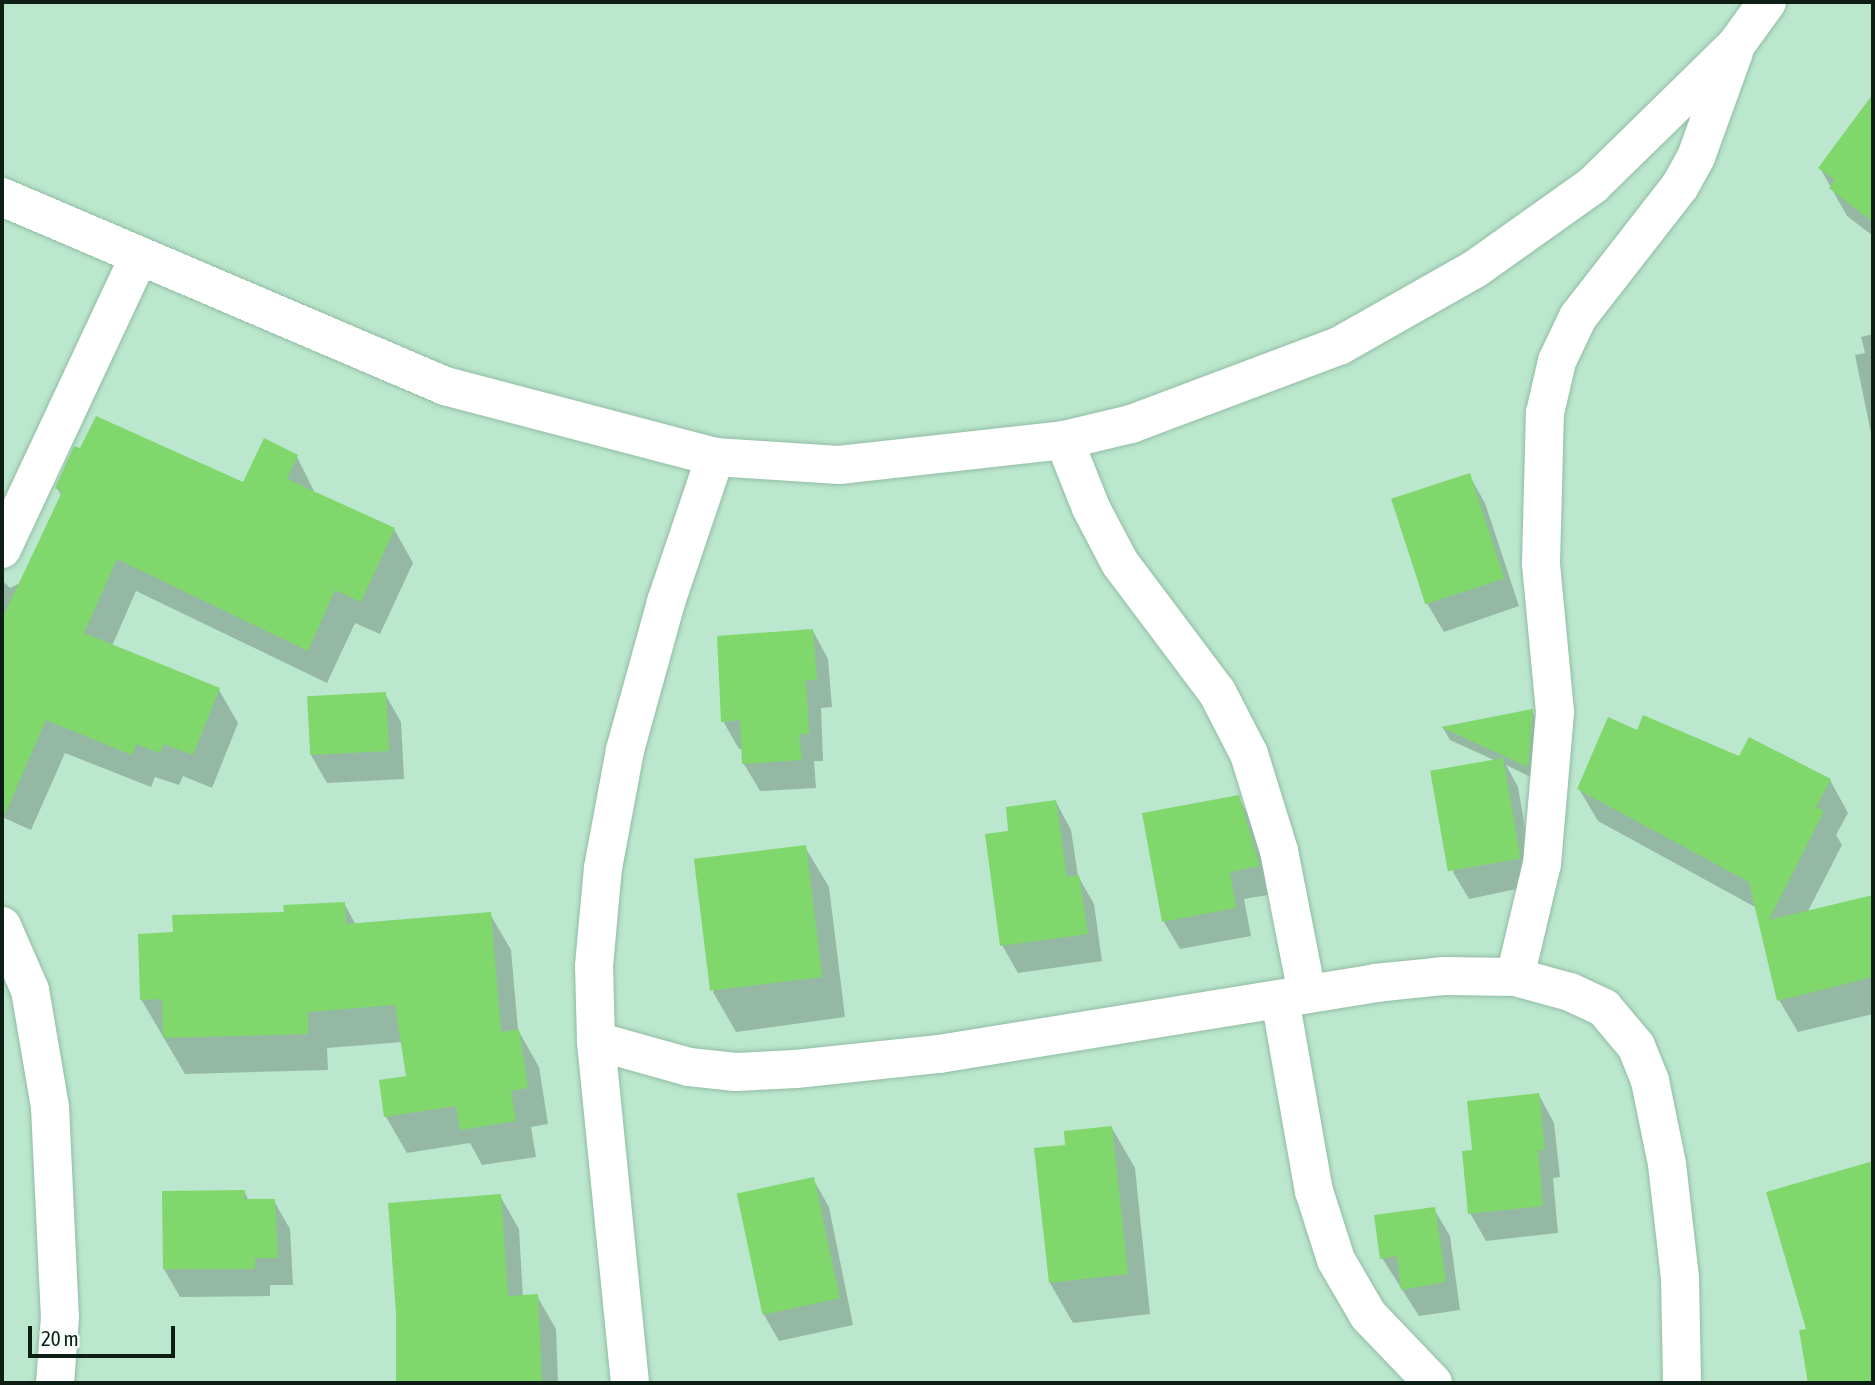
<!DOCTYPE html>
<html>
<head>
<meta charset="utf-8">
<style>
  body { margin:0 }
  #map { position:relative; width:1875px; height:1385px; overflow:hidden; background:#bbe7ce; font-family:"Asap Condensed",sans-serif }
  div>[style] { position:absolute }
  .shadow>* { inset:0; background:#0003 }
  .building>* { inset:0; background:#80d76c; transform-origin:0 0 }
  .roads { filter:drop-shadow(0 0 2px #92bca4) drop-shadow(0 0 2px #92bca4) }
  .minor>* { height:38px; margin:-19px; padding:0 19px; transform-origin:19px; border-radius:19px; background:#fff }
  span { translate:-50% -50%; white-space:nowrap; text-align:center; line-height:1.15; -webkit-text-stroke:5px #f6fef9; paint-order:stroke }
  .frame { position:absolute; inset:0; border:4px solid #0d1e15; pointer-events:none }
  .scale { position:absolute; left:28px; top:1326px; width:147px; height:32px; box-sizing:border-box; border:4px solid #0d1e15; border-top:0; padding-left:9px; font-size:21px; line-height:24px; white-space:nowrap; color:#0d1e15; -webkit-text-stroke:5px #f6fef9; paint-order:stroke }
</style>
</head>
<body>
<div id="map">
  <div class="shadow">
    <i style="clip-path:polygon(1873px 118px,1873px 236px,1847px 216px,1820px 168px)"></i>
    <i style="clip-path:polygon(1873px 334px,1873px 443px,1855px 355px,1865px 353px,1861px 337px)"></i>
    <i style="clip-path:polygon(297px 457px,315px 493px,394px 529px,413px 563px,380px 634px,355px 623px,327px 683px,136px 591px,112px 646px,219px 690px,238px 723px,212px 788px,183px 776px,179px 785px,155px 777px,151px 787px,65px 753px,31px 830px,2px 817px,2px 580px,10px 588px,22px 582px,62px 497px,57px 488px,244px 484px)"></i>
    <i style="clip-path:polygon(1469px 475px,1485px 503px,1519px 606px,1444px 632px,1428px 605px,1393px 500px)"></i>
    <i style="clip-path:polygon(813px 631px,828px 659px,832px 707px,821px 708px,823px 761px,814px 761px,816px 788px,760px 791px,744px 764px,743px 749px,739px 749px,723px 721px)"></i>
    <i style="clip-path:polygon(385px 694px,401px 722px,404px 779px,327px 783px,311px 755px)"></i>
    <i style="clip-path:polygon(1532px 711px,1540px 724px,1535px 779px,1506px 765px,1518px 787px,1535px 885px,1469px 899px,1453px 872px,1496px 761px,1450px 740px,1443px 728px)"></i>
    <i style="clip-path:polygon(1638px 732px,1830px 780px,1848px 813px,1836px 835px,1842px 845px,1807px 913px,1873px 897px,1873px 1014px,1798px 1032px,1779px 1000px,1755px 907px,1598px 821px,1579px 789px)"></i>
    <i style="clip-path:polygon(1238px 797px,1254px 825px,1274px 894px,1244px 899px,1251px 936px,1180px 949px,1164px 922px,1144px 815px)"></i>
    <i style="clip-path:polygon(1056px 802px,1071px 830px,1078px 876px,1094px 904px,1102px 961px,1018px 973px,1002px 945px,1010px 832px)"></i>
    <i style="clip-path:polygon(805px 847px,829px 887px,845px 1017px,736px 1032px,713px 992px)"></i>
    <i style="clip-path:polygon(344px 903px,356px 925px,490px 914px,511px 950px,518px 1030px,539px 1067px,548px 1124px,531px 1127px,536px 1157px,482px 1165px,470px 1143px,407px 1153px,386px 1117px,381px 1082px,408px 1077px,403px 1042px,327px 1048px,328px 1070px,185px 1074px,141px 999px,175px 934px)"></i>
    <i style="clip-path:polygon(1539px 1095px,1554px 1123px,1560px 1177px,1553px 1178px,1558px 1233px,1486px 1241px,1470px 1213px)"></i>
    <i style="clip-path:polygon(1112px 1128px,1135px 1168px,1150px 1314px,1073px 1323px,1050px 1283px,1067px 1146px)"></i>
    <i style="clip-path:polygon(1873px 1163px,1873px 1383px,1810px 1383px,1801px 1332px,1808px 1330px,1769px 1194px)"></i>
    <i style="clip-path:polygon(813px 1179px,829px 1207px,853px 1325px,779px 1341px,763px 1313px)"></i>
    <i style="clip-path:polygon(244px 1191px,249px 1201px,274px 1201px,290px 1229px,293px 1285px,270px 1285px,270px 1296px,180px 1297px,164px 1269px)"></i>
    <i style="clip-path:polygon(500px 1196px,519px 1229px,523px 1297px,537px 1296px,556px 1329px,558px 1383px,399px 1383px,398px 1313px)"></i>
    <i style="clip-path:polygon(1434px 1209px,1450px 1236px,1460px 1310px,1419px 1316px,1382px 1258px)"></i>
  </div>
  <div class="building">
    <i style="clip-path:polygon(1873px 94px,1873px 222px,1829px 188px,1835px 180px,1818px 168px)"></i>
    <i style="clip-path:polygon(96px 416px,243px 482px,264px 438px,298px 455px,287px 479px,395px 528px,361px 602px,335px 590px,308px 651px,117px 559px,84px 633px,220px 688px,193px 755px,164px 744px,160px 753px,136px 744px,132px 755px,46px 720px,2px 821px,2px 619px,62px 492px,55px 488px,74px 446px,80px 448px)"></i>
    <i style="left:1470px;top:473px;width:111px;height:83px;rotate:72deg"></i>
    <i style="clip-path:polygon(813px 629px,817px 680px,806px 680px,809px 734px,799px 734px,802px 760px,742px 764px,740px 720px,721px 722px,717px 636px)"></i>
    <i style="left:386px;top:692px;width:59px;height:79px;rotate:87deg"></i>
    <i style="clip-path:polygon(1533px 709px,1528px 767px,1441px 727px)"></i>
    <i style="clip-path:polygon(1643px 715px,1739px 756px,1749px 737px,1831px 779px,1816px 807px,1824px 811px,1769px 920px,1873px 895px,1873px 977px,1777px 1001px,1749px 882px,1577px 789px,1608px 717px,1637px 730px)"></i>
    <i style="left:1503px;top:758px;width:102px;height:74px;rotate:80deg"></i>
    <i style="clip-path:polygon(1239px 795px,1260px 866px,1230px 872px,1236px 908px,1162px 922px,1142px 813px)"></i>
    <i style="clip-path:polygon(1056px 800px,1067px 877px,1079px 875px,1088px 934px,1000px 946px,985px 834px,1008px 831px,1006px 807px)"></i>
    <i style="left:806px;top:845px;width:133px;height:113px;rotate:83deg"></i>
    <i style="clip-path:polygon(345px 902px,346px 924px,491px 912px,501px 1032px,519px 1029px,528px 1088px,511px 1091px,516px 1121px,460px 1130px,456px 1106px,384px 1117px,379px 1080px,406px 1076px,395px 1005px,308px 1012px,308px 1034px,163px 1038px,162px 999px,140px 1000px,138px 934px,173px 932px,172px 915px,284px 912px,283px 905px)"></i>
    <i style="clip-path:polygon(1539px 1093px,1545px 1150px,1538px 1150px,1543px 1206px,1468px 1214px,1462px 1151px,1472px 1150px,1467px 1101px)"></i>
    <i style="clip-path:polygon(1112px 1126px,1128px 1274px,1049px 1283px,1034px 1148px,1065px 1145px,1064px 1131px)"></i>
    <i style="clip-path:polygon(1873px 1161px,1873px 1383px,1808px 1383px,1799px 1330px,1806px 1329px,1766px 1192px)"></i>
    <i style="left:814px;top:1177px;width:124px;height:79px;rotate:78deg"></i>
    <i style="clip-path:polygon(245px 1190px,244px 1199px,275px 1199px,278px 1258px,255px 1258px,255px 1269px,163px 1269px,162px 1191px)"></i>
    <i style="clip-path:polygon(501px 1194px,508px 1296px,538px 1294px,542px 1383px,396px 1383px,396px 1313px,388px 1203px)"></i>
    <i style="clip-path:polygon(1435px 1207px,1446px 1282px,1401px 1290px,1397px 1256px,1380px 1259px,1374px 1215px)"></i>
  </div>
  <div class="roads">
    <div class="minor">
      <i style="left:2px;top:197px;width:482px;rotate:23.1deg"></i>
      <i style="left:445px;top:386px;width:279px;rotate:14.7deg"></i>
      <i style="left:715px;top:457px;width:124px;rotate:3.7deg"></i>
      <i style="left:839px;top:465px;width:226px;rotate:-6.3deg"></i>
      <i style="left:1064px;top:440px;width:69px;rotate:-13.4deg"></i>
      <i style="left:1131px;top:424px;width:222px;rotate:-20.6deg"></i>
      <i style="left:1339px;top:346px;width:156px;rotate:-29.5deg"></i>
      <i style="left:1475px;top:269px;width:145px;rotate:-35.4deg"></i>
      <i style="left:1593px;top:185px;width:200px;rotate:-44.4deg"></i>
      <i style="left:1736px;top:45px;width:53px;rotate:-54.2deg"></i>
      <i style="left:1064px;top:440px;width:73px;rotate:68.3deg"></i>
      <i style="left:1091px;top:508px;width:62px;rotate:62.2deg"></i>
      <i style="left:1120px;top:563px;width:161px;rotate:53.1deg"></i>
      <i style="left:1217px;top:692px;width:70px;rotate:62.7deg"></i>
      <i style="left:1249px;top:754px;width:102px;rotate:72.8deg"></i>
      <i style="left:1279px;top:851px;width:146px;rotate:78.9deg"></i>
      <i style="left:2px;top:549px;width:323px;rotate:-64.9deg"></i>
      <i style="left:2px;top:926px;width:70px;rotate:66.4deg"></i>
      <i style="left:30px;top:990px;width:119px;rotate:80.3deg"></i>
      <i style="left:50px;top:1107px;width:210px;rotate:87.3deg"></i>
      <i style="left:60px;top:1317px;width:66px;rotate:94.3deg"></i>
      <i style="left:1515px;top:977px;width:116px;rotate:-76.6deg"></i>
      <i style="left:1542px;top:864px;width:153px;rotate:-85.1deg"></i>
      <i style="left:1555px;top:712px;width:150px;rotate:-95.4deg"></i>
      <i style="left:1541px;top:563px;width:150px;rotate:-88.5deg"></i>
      <i style="left:1545px;top:413px;width:53px;rotate:-77deg"></i>
      <i style="left:1557px;top:361px;width:49px;rotate:-64.5deg"></i>
      <i style="left:1578px;top:317px;width:166px;rotate:-52.1deg"></i>
      <i style="left:1680px;top:186px;width:33px;rotate:-61deg"></i>
      <i style="left:1696px;top:157px;width:112px;rotate:-70.1deg"></i>
      <i style="left:1280px;top:999px;width:195px;rotate:80deg"></i>
      <i style="left:1314px;top:1191px;width:72px;rotate:72.3deg"></i>
      <i style="left:1336px;top:1260px;width:64px;rotate:59.8deg"></i>
      <i style="left:1368px;top:1315px;width:94px;rotate:46.3deg"></i>
      <i style="left:596px;top:1041px;width:97px;rotate:15.6deg"></i>
      <i style="left:689px;top:1067px;width:47px;rotate:6.1deg"></i>
      <i style="left:736px;top:1072px;width:60px;rotate:-2.9deg"></i>
      <i style="left:796px;top:1069px;width:144px;rotate:-6deg"></i>
      <i style="left:939px;top:1054px;width:442px;rotate:-9.2deg"></i>
      <i style="left:1375px;top:983px;width:69px;rotate:-5.8deg"></i>
      <i style="left:1444px;top:976px;width:71px;rotate:0.8deg"></i>
      <i style="left:1515px;top:977px;width:57px;rotate:15.3deg"></i>
      <i style="left:1570px;top:992px;width:38px;rotate:25deg"></i>
      <i style="left:1604px;top:1008px;width:50px;rotate:49.9deg"></i>
      <i style="left:1636px;top:1046px;width:38px;rotate:68deg"></i>
      <i style="left:1650px;top:1081px;width:85px;rotate:78.4deg"></i>
      <i style="left:1667px;top:1164px;width:115px;rotate:83.5deg"></i>
      <i style="left:1680px;top:1278px;width:105px;rotate:88.9deg"></i>
      <i style="left:630px;top:1383px;width:344px;rotate:-95.7deg"></i>
      <i style="left:596px;top:1041px;width:75px;rotate:-91.5deg"></i>
      <i style="left:594px;top:966px;width:98px;rotate:-84.8deg"></i>
      <i style="left:603px;top:868px;width:120px;rotate:-79.4deg"></i>
      <i style="left:625px;top:750px;width:154px;rotate:-74.5deg"></i>
      <i style="left:666px;top:602px;width:153px;rotate:-71.3deg"></i>
    </div>
  </div>
  <div class="frame"></div>
  <div class="scale">20 m</div>
</div>
</body>
</html>
